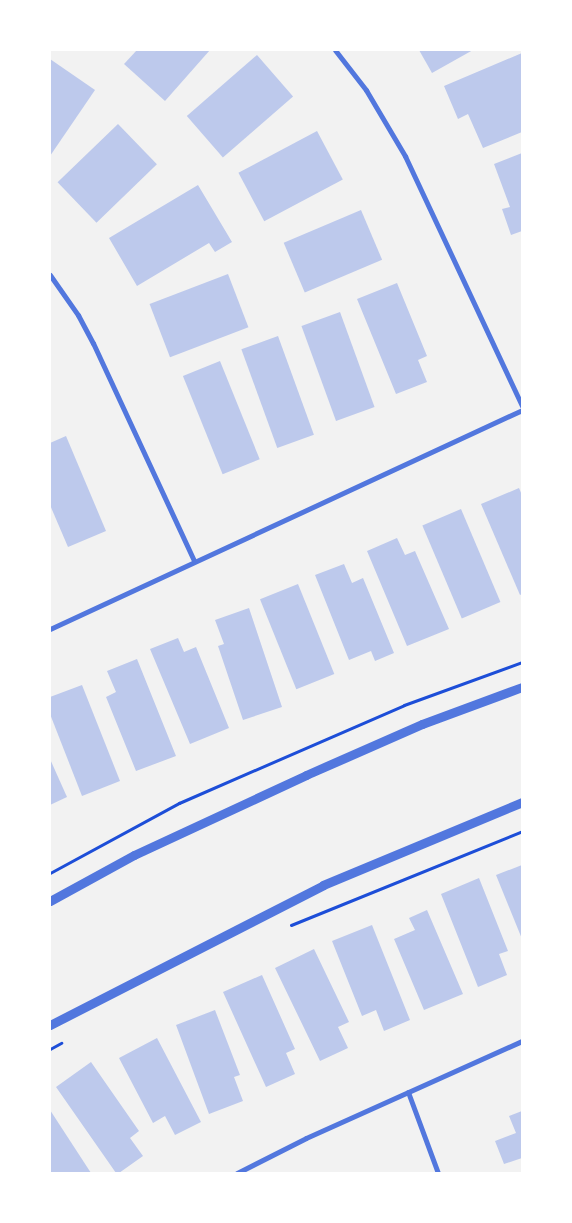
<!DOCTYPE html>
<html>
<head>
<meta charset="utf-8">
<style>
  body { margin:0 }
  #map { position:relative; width:572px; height:1223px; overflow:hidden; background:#f2f2f2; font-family:"Nunito Sans",sans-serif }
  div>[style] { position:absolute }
  .building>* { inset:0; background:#bdc9ec; transform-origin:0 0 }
  .path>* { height:3px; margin:-1.5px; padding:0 1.5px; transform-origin:1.5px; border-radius:1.5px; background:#1d4ed8 }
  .minor>* { height:5px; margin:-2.5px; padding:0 2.5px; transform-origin:2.5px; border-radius:2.5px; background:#5277de }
  .tertiary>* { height:9px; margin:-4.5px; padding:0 4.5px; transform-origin:4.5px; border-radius:4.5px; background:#5277de }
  span { translate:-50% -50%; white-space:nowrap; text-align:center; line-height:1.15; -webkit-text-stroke:4.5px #fff; paint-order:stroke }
  .frame { position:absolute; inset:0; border:51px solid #fff; pointer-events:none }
</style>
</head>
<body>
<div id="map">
  <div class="building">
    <i style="clip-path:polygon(137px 50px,210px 50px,165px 101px,124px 64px)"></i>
    <i style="clip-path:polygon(419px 50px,473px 50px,432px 73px)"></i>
    <i style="clip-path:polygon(522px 53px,522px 132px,483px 148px,468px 114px,458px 119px,444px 86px)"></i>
    <i style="left:257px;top:55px;width:55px;height:93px;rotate:49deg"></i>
    <i style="clip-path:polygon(50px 59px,95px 90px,50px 156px)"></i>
    <i style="left:118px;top:124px;width:56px;height:84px;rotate:46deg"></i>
    <i style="left:317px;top:131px;width:55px;height:89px;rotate:62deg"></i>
    <i style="clip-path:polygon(522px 153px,522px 231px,511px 235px,502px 209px,510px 207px,494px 164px)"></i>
    <i style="clip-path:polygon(198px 185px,232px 242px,215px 252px,209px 243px,137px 286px,109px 238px)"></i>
    <i style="left:361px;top:210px;width:54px;height:84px;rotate:67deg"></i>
    <i style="left:228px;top:274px;width:57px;height:84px;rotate:69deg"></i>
    <i style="clip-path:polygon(397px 283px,427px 356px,418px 360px,427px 382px,396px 394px,357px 299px)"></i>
    <i style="left:340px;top:312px;width:101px;height:41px;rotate:70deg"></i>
    <i style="left:278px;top:336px;width:105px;height:39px;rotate:70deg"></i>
    <i style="left:220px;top:361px;width:106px;height:40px;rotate:68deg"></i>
    <i style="clip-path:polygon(66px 436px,106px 531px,68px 547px,50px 505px,50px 443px)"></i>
    <i style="clip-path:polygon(519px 488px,522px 495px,522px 594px,520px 595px,481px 504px)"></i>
    <i style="left:461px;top:509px;width:101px;height:42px;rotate:67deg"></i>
    <i style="clip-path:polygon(397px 538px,405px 555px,415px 551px,449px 629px,407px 646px,367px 551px)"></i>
    <i style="clip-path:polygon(344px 564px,352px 583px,363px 578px,394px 653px,375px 661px,371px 651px,349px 660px,315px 575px)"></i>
    <i style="left:298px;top:584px;width:97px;height:41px;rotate:68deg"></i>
    <i style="clip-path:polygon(249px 608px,282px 707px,243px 720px,218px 646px,224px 644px,215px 620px)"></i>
    <i style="clip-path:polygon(178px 638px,184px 652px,196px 647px,229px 728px,190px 744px,150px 649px)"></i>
    <i style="clip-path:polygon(137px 659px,176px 756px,136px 771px,106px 697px,116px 692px,107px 671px)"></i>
    <i style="clip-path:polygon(82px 685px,120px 781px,82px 796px,50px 714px,50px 697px)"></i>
    <i style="clip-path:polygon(50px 759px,67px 797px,50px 805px)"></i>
    <i style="clip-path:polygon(522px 865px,522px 939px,496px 875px)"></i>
    <i style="clip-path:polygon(479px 878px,508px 951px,499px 954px,507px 975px,478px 987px,441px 894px)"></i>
    <i style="clip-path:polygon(427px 910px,463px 994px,424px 1010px,394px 939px,415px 930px,409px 918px)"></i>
    <i style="clip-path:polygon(372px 925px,410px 1020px,384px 1031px,376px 1010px,362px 1016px,332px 941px)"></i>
    <i style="clip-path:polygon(314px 949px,349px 1022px,338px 1027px,348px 1048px,320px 1061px,275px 968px)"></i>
    <i style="clip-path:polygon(262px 975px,295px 1049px,286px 1053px,295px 1074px,266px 1087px,223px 992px)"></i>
    <i style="clip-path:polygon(215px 1010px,240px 1075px,234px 1077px,243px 1101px,209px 1114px,176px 1025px)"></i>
    <i style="clip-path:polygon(157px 1038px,201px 1122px,175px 1135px,165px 1116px,153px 1123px,119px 1058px)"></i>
    <i style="clip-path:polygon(91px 1062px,139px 1131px,130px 1138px,143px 1156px,119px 1173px,116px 1173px,56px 1087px)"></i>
    <i style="clip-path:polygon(50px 1110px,91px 1173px,50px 1173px)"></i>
    <i style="clip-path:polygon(522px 1111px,522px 1158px,504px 1164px,495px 1141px,516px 1133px,509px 1116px)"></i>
  </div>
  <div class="path">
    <i style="left:50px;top:873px;width:147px;rotate:-28.5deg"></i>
    <i style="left:179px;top:803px;width:245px;rotate:-23.5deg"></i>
    <i style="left:404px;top:705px;width:126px;rotate:-20deg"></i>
    <i style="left:291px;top:925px;width:249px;rotate:-22.1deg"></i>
    <i style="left:50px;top:1049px;width:13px;rotate:-29deg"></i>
  </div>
  <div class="minor">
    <i style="left:335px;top:50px;width:51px;rotate:52.2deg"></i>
    <i style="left:366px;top:90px;width:77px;rotate:59.4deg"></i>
    <i style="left:405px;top:156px;width:276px;rotate:64.9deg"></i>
    <i style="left:50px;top:275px;width:49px;rotate:55deg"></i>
    <i style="left:78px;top:315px;width:32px;rotate:62deg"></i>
    <i style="left:93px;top:343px;width:240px;rotate:65.1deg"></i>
    <i style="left:50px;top:629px;width:520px;rotate:-24.89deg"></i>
    <i style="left:408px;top:1092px;width:86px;rotate:69.7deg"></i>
    <i style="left:237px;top:1173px;width:77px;rotate:-26.9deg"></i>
    <i style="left:306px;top:1138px;width:237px;rotate:-24.2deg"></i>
  </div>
  <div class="tertiary">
    <i style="left:50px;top:901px;width:96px;rotate:-28.7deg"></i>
    <i style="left:134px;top:855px;width:190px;rotate:-24.9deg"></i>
    <i style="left:306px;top:775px;width:127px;rotate:-23.7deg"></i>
    <i style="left:422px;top:724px;width:107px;rotate:-20.3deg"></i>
    <i style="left:50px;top:1025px;width:307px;rotate:-27.1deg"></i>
    <i style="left:323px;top:885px;width:216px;rotate:-22.6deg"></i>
  </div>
  <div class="frame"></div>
</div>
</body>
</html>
